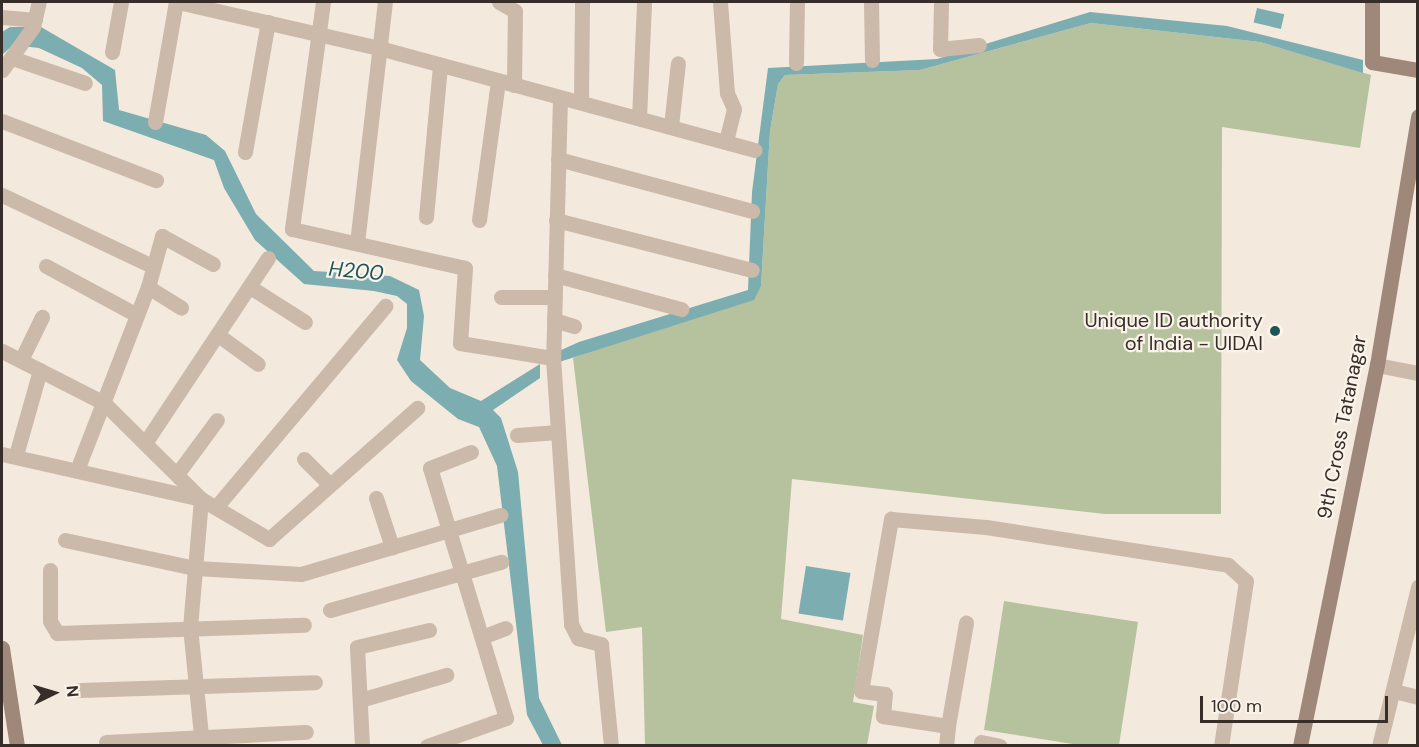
<!DOCTYPE html>
<html>
<head>
<meta charset="utf-8">
<style>
  body { margin:0 }
  #map { position:relative; width:1419px; height:747px; overflow:hidden; background:#f3e9dd; font-family:"DM Sans",sans-serif }
  div>[style] { position:absolute }
  .green>* { inset:0; background:#b5c29d }
  .water>* { inset:0; background:#7cadb0; transform-origin:0 0 }
  .street>* { height:15px; margin:-7.5px; padding:0 7.5px; transform-origin:7.5px; border-radius:7.5px; background:#cbb9a9 }
  .secondary>* { height:15px; margin:-7.5px; padding:0 7.5px; transform-origin:7.5px; border-radius:7.5px; background:#9f887a }
  .dots>* { width:16px; height:16px; translate:-50% -50%; box-sizing:border-box; border:3px solid #faf3ea; border-radius:50% }
  span { translate:-50% -50%; white-space:nowrap; text-align:center; line-height:1.15; -webkit-text-stroke:4.5px #faf3ea; paint-order:stroke }
  .poi-label { font-size:20px; color:#382e29 }
  .right { translate:-100% -50%; text-align:right }
  .street-label { font-size:20px; color:#382e29 }
  .water-label { font-size:21px; color:#1e555a; font-style:italic }
  .frame { position:absolute; inset:0; border:3px solid #382e29; pointer-events:none }
  .north { position:absolute; left:24px; top:663px; width:60px; height:60px; -webkit-text-stroke:4px #faf3ea; paint-order:stroke; rotate:85deg; font-size:16px; font-weight:700; line-height:24px; text-align:center; color:#382e29 }
  .north::after { content:''; display:block; margin:auto; width:21px; height:27px; background:#382e29; clip-path:polygon(50% 0,100% 100%,50% 72%,0 100%) }
  .scale { position:absolute; left:1200px; top:696px; width:188px; height:27px; box-sizing:border-box; border:3px solid #382e29; border-top:0; padding-left:8px; font-size:18px; line-height:21px; white-space:nowrap; color:#382e29; -webkit-text-stroke:4px #faf3ea; paint-order:stroke }
</style>
</head>
<body>
<div id="map">
  <div class="green">
    <i style="clip-path:polygon(1091px 23px,1260px 42px,1371px 75px,1360px 148px,1222px 127px,1221px 514px,1105px 514px,792px 479px,781px 619px,863px 635px,853px 702px,874px 706px,867px 745px,645px 745px,642px 627px,606px 632px,573px 358px,761px 286px,770px 131px,778px 84px,785px 75px,920px 70px)"></i>
    <i style="clip-path:polygon(1004px 601px,1138px 622px,1119px 745px,1079px 745px,984px 730px)"></i>
  </div>
  <div class="water">
    <i style="left:1257px;top:8px;width:28px;height:15px;rotate:13deg"></i>
    <i style="clip-path:polygon(1090px 12px,1227px 26px,1363px 60px,1363px 73px,1260px 42px,1091px 23px,920px 70px,785px 75px,778px 84px,770px 131px,761px 286px,754px 300px,556px 363px,559px 351px,579px 342px,748px 290px,752px 192px,768px 68px,937px 59px)"></i>
    <i style="clip-path:polygon(10px 27px,41px 27px,115px 70px,119px 110px,206px 135px,225px 151px,256px 214px,314px 271px,390px 276px,419px 290px,424px 316px,420px 360px,450px 388px,481px 401px,540px 364px,540px 378px,493px 410px,501px 418px,518px 472px,539px 698px,562px 745px,543px 745px,527px 715px,497px 466px,479px 427px,458px 419px,411px 381px,397px 360px,407px 328px,407px 304px,397px 296px,374px 291px,304px 284px,255px 240px,224px 188px,214px 160px,103px 121px,102px 85px,82px 68px,39px 48px,13px 45px,2px 55px,2px 32px)"></i>
    <i style="left:806px;top:566px;width:45px;height:48px;rotate:9deg"></i>
  </div>
  <div class="street">
    <i style="left:178px;top:2px;width:210px;rotate:12.9deg"></i>
    <i style="left:383px;top:49px;width:385px;rotate:15.2deg"></i>
    <i style="left:323px;top:2px;width:229px;rotate:97.8deg"></i>
    <i style="left:292px;top:229px;width:177px;rotate:12.7deg"></i>
    <i style="left:465px;top:268px;width:75px;rotate:93.8deg"></i>
    <i style="left:460px;top:343px;width:94px;rotate:9.2deg"></i>
    <i style="left:499px;top:2px;width:18px;rotate:29deg"></i>
    <i style="left:515px;top:11px;width:74px;rotate:90.8deg"></i>
    <i style="left:720px;top:2px;width:91px;rotate:85.6deg"></i>
    <i style="left:727px;top:93px;width:17px;rotate:66deg"></i>
    <i style="left:734px;top:109px;width:34px;rotate:104deg"></i>
    <i style="left:871px;top:2px;width:58px;rotate:89deg"></i>
    <i style="left:941px;top:2px;width:47px;rotate:91.2deg"></i>
    <i style="left:940px;top:49px;width:39px;rotate:-6deg"></i>
    <i style="left:2px;top:17px;width:33px;rotate:5deg"></i>
    <i style="left:112px;top:52px;width:51px;rotate:-79.8deg"></i>
    <i style="left:12px;top:58px;width:77px;rotate:18.9deg"></i>
    <i style="left:796px;top:63px;width:61px;rotate:-89.1deg"></i>
    <i style="left:2px;top:70px;width:53px;rotate:-54.2deg"></i>
    <i style="left:33px;top:27px;width:26px;rotate:-77deg"></i>
    <i style="left:560px;top:98px;width:260px;rotate:91.5deg"></i>
    <i style="left:553px;top:358px;width:267px;rotate:86.1deg"></i>
    <i style="left:571px;top:624px;width:16px;rotate:63deg"></i>
    <i style="left:578px;top:638px;width:24px;rotate:15deg"></i>
    <i style="left:601px;top:644px;width:102px;rotate:84.4deg"></i>
    <i style="left:581px;top:101px;width:99px;rotate:-89.4deg"></i>
    <i style="left:639px;top:118px;width:116px;rotate:-87.5deg"></i>
    <i style="left:2px;top:121px;width:165px;rotate:21deg"></i>
    <i style="left:155px;top:122px;width:122px;rotate:-80.1deg"></i>
    <i style="left:671px;top:126px;width:63px;rotate:-83.7deg"></i>
    <i style="left:245px;top:152px;width:132px;rotate:-80deg"></i>
    <i style="left:558px;top:159px;width:201px;rotate:15deg"></i>
    <i style="left:2px;top:195px;width:166px;rotate:25.3deg"></i>
    <i style="left:426px;top:217px;width:153px;rotate:-84.7deg"></i>
    <i style="left:479px;top:220px;width:140px;rotate:-82.2deg"></i>
    <i style="left:556px;top:220px;width:202px;rotate:14.3deg"></i>
    <i style="left:357px;top:243px;width:243px;rotate:-83.4deg"></i>
    <i style="left:46px;top:266px;width:103px;rotate:28.3deg"></i>
    <i style="left:555px;top:275px;width:131px;rotate:15.1deg"></i>
    <i style="left:148px;top:287px;width:39px;rotate:32deg"></i>
    <i style="left:250px;top:287px;width:65px;rotate:32.5deg"></i>
    <i style="left:501px;top:297px;width:53px"></i>
    <i style="left:554px;top:320px;width:21px;rotate:17deg"></i>
    <i style="left:218px;top:335px;width:49px;rotate:35.9deg"></i>
    <i style="left:2px;top:351px;width:114px;rotate:27deg"></i>
    <i style="left:104px;top:403px;width:136px;rotate:44.7deg"></i>
    <i style="left:201px;top:499px;width:79px;rotate:30.5deg"></i>
    <i style="left:269px;top:539px;width:198px;rotate:-41.5deg"></i>
    <i style="left:21px;top:360px;width:48px;rotate:-64deg"></i>
    <i style="left:1377px;top:365px;width:42px;rotate:11deg"></i>
    <i style="left:517px;top:435px;width:41px;rotate:-4.2deg"></i>
    <i style="left:145px;top:443px;width:222px;rotate:-56.4deg"></i>
    <i style="left:2px;top:454px;width:204px;rotate:12.7deg"></i>
    <i style="left:201px;top:499px;width:128px;rotate:94.9deg"></i>
    <i style="left:190px;top:627px;width:120px;rotate:84.2deg"></i>
    <i style="left:16px;top:455px;width:88px;rotate:-74.2deg"></i>
    <i style="left:304px;top:459px;width:35px;rotate:45deg"></i>
    <i style="left:77px;top:470px;width:196px;rotate:-68.8deg"></i>
    <i style="left:148px;top:287px;width:53px;rotate:-74.6deg"></i>
    <i style="left:162px;top:236px;width:58px;rotate:28.8deg"></i>
    <i style="left:177px;top:474px;width:67px;rotate:-53.5deg"></i>
    <i style="left:376px;top:498px;width:52px;rotate:71.9deg"></i>
    <i style="left:216px;top:507px;width:263px;rotate:-49.9deg"></i>
    <i style="left:65px;top:540px;width:133px;rotate:12.2deg"></i>
    <i style="left:195px;top:568px;width:106px;rotate:3.2deg"></i>
    <i style="left:301px;top:574px;width:208px;rotate:-16.5deg"></i>
    <i style="left:50px;top:570px;width:51px;rotate:90deg"></i>
    <i style="left:50px;top:621px;width:14px;rotate:60deg"></i>
    <i style="left:57px;top:633px;width:247px;rotate:-1.9deg"></i>
    <i style="left:330px;top:610px;width:178px;rotate:-15.7deg"></i>
    <i style="left:482px;top:637px;width:25px;rotate:-21deg"></i>
    <i style="left:80px;top:690px;width:235px;rotate:-1.9deg"></i>
    <i style="left:1394px;top:691px;width:25px;rotate:14deg"></i>
    <i style="left:360px;top:700px;width:90px;rotate:-16.2deg"></i>
    <i style="left:948px;top:726px;width:105px;rotate:-80.1deg"></i>
    <i style="left:106px;top:742px;width:200px;rotate:-2.9deg"></i>
    <i style="left:981px;top:742px;width:19px;rotate:12deg"></i>
    <i style="left:362px;top:746px;width:99px;rotate:-92.9deg"></i>
    <i style="left:357px;top:647px;width:74px;rotate:-13.3deg"></i>
    <i style="left:427px;top:746px;width:84px;rotate:-19.5deg"></i>
    <i style="left:506px;top:718px;width:261px;rotate:-106.9deg"></i>
    <i style="left:430px;top:468px;width:44px;rotate:-21.3deg"></i>
    <i style="left:946px;top:746px;width:20px;rotate:-84deg"></i>
    <i style="left:948px;top:726px;width:66px;rotate:-171.3deg"></i>
    <i style="left:883px;top:716px;width:22px;rotate:-85deg"></i>
    <i style="left:885px;top:694px;width:24px;rotate:-173deg"></i>
    <i style="left:861px;top:691px;width:175px;rotate:-80.1deg"></i>
    <i style="left:891px;top:519px;width:95px;rotate:4.8deg"></i>
    <i style="left:986px;top:527px;width:245px;rotate:8.9deg"></i>
    <i style="left:1228px;top:565px;width:24px;rotate:42deg"></i>
    <i style="left:1246px;top:581px;width:167px;rotate:98.6deg"></i>
    <i style="left:1379px;top:746px;width:164px;rotate:-76.2deg"></i>
  </div>
  <div class="secondary">
    <i style="left:1372px;top:2px;width:60px;rotate:90deg"></i>
    <i style="left:1372px;top:62px;width:47px;rotate:9.9deg"></i>
    <i style="left:2px;top:648px;width:99px;rotate:81.3deg"></i>
    <i style="left:1300px;top:746px;width:389px;rotate:-78.6deg"></i>
    <i style="left:1377px;top:365px;width:252px;rotate:-80.6deg"></i>
  </div>
  <div class="dots">
    <i style="left:1275px;top:331px;background:#1e555a"></i>
  </div>
  <div class="poi-label">
    <span class="right" style="left:1263px;top:332px">Unique ID authority<br>of India - UIDAI</span>
  </div>
  <div class="street-label">
    <span style="left:1342px;top:427px;rotate:-79deg">9th Cross Tatanagar</span>
  </div>
  <div class="water-label">
    <span style="left:356px;top:271px;rotate:5deg">H200</span>
  </div>
  <div class="frame"></div>
  <div class="north">N</div>
  <div class="scale">100 m</div>
</div>
</body>
</html>
